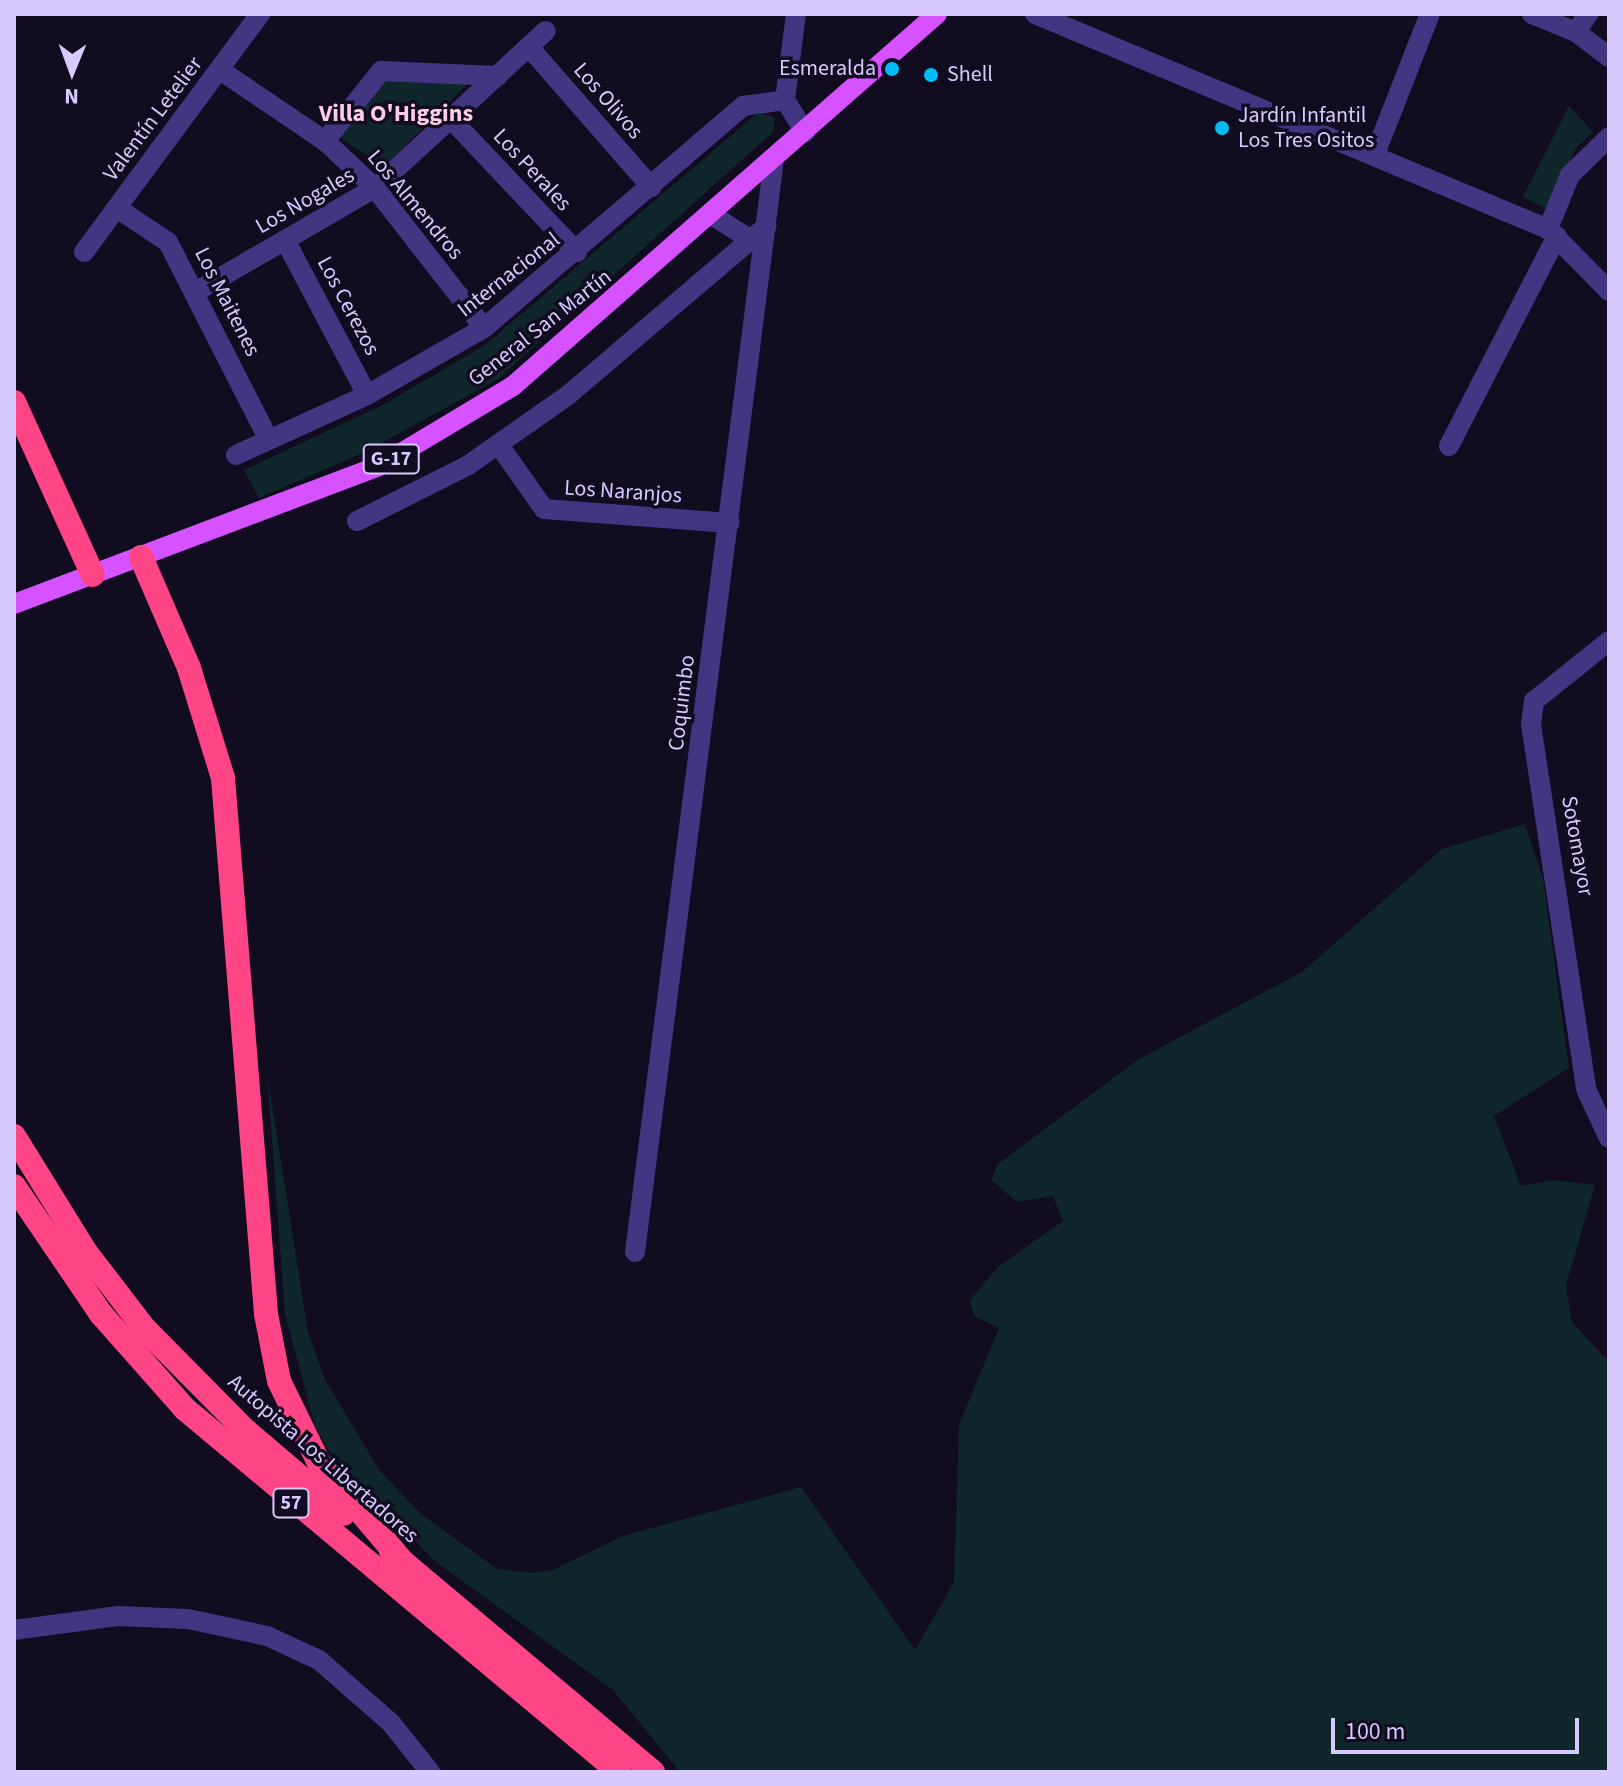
<!DOCTYPE html>
<html>
<head>
<meta charset="utf-8">
<style>
  body { margin:0 }
  #map { position:relative; width:1623px; height:1786px; overflow:hidden; background:#120c20; font-family:"Source Sans 3",sans-serif }
  div>[style] { position:absolute }
  .green>* { inset:0; background:#0f272a }
  .minor>* { height:20px; margin:-10px; padding:0 10px; transform-origin:10px; border-radius:10px; background:#423581 }
  .major>* { height:20px; margin:-10px; padding:0 10px; transform-origin:10px; border-radius:10px; background:#d651ff }
  .highway>* { height:24px; margin:-12px; padding:0 12px; transform-origin:12px; border-radius:12px; background:#ff4585 }
  .dots>* { width:22px; height:22px; translate:-50% -50%; box-sizing:border-box; border:4px solid #120c20; border-radius:50% }
  span { translate:-50% -50%; white-space:nowrap; text-align:center; line-height:1.15; -webkit-text-stroke:7px #120c20; paint-order:stroke }
  .shield-label span { padding:2px 6px; background:#120c20; border:2px solid; border-radius:6px; -webkit-text-stroke-width:0 }
  .shield-label { font-size:20px; color:#d8caff; font-weight:700 }
  .poi-label { font-size:22px; color:#d8caff }
  .right { translate:-100% -50%; text-align:right }
  .left { translate:0 -50%; text-align:left }
  .street-label { font-size:22px; color:#d8caff }
  .neighbourhood-label { font-size:24px; color:#ffcce6; font-weight:700 }
  .frame { position:absolute; inset:0; border:16px solid #d8caff; pointer-events:none }
  .north { position:absolute; left:32px; top:32px; width:80px; height:80px; -webkit-text-stroke:6px #120c20; paint-order:stroke; rotate:181deg; font-size:22px; font-weight:700; line-height:32px; text-align:center; color:#d8caff }
  .north::after { content:''; display:block; margin:auto; width:28px; height:36px; background:#d8caff; clip-path:polygon(50% 0,100% 100%,50% 72%,0 100%) }
  .scale { position:absolute; left:1331px; top:1718px; width:248px; height:36px; box-sizing:border-box; border:4px solid #d8caff; border-top:0; padding-left:10px; font-size:24px; line-height:28px; white-space:nowrap; color:#d8caff; -webkit-text-stroke:6px #120c20; paint-order:stroke }
</style>
</head>
<body>
<div id="map">
  <div class="green">
    <i style="clip-path:polygon(382px 79px,470px 82px,383px 167px,341px 138px)"></i>
    <i style="clip-path:polygon(1569px 106px,1593px 132px,1576px 148px,1546px 209px,1523px 197px)"></i>
    <i style="clip-path:polygon(759px 112px,775px 118px,773px 132px,498px 379px,365px 452px,259px 498px,244px 470px,383px 405px,485px 345px)"></i>
    <i style="clip-path:polygon(1525px 824px,1543px 879px,1569px 1068px,1494px 1116px,1521px 1186px,1552px 1180px,1595px 1185px,1566px 1285px,1572px 1322px,1609px 1362px,1609px 1772px,680px 1772px,613px 1690px,436px 1562px,333px 1457px,315px 1426px,285px 1314px,267px 1073px,308px 1332px,325px 1380px,380px 1471px,421px 1514px,497px 1569px,531px 1573px,553px 1570px,623px 1536px,801px 1487px,915px 1650px,954px 1582px,959px 1425px,999px 1328px,974px 1316px,970px 1300px,999px 1266px,1063px 1221px,1053px 1196px,1017px 1202px,991px 1180px,998px 1164px,1139px 1059px,1302px 972px,1442px 849px)"></i>
  </div>
  <div class="minor">
    <i style="left:796px;top:14px;width:87px;rotate:97.3deg"></i>
    <i style="left:785px;top:100px;width:38px;rotate:58deg"></i>
    <i style="left:1035px;top:14px;width:556px;rotate:22.74deg"></i>
    <i style="left:1548px;top:229px;width:87px;rotate:45.5deg"></i>
    <i style="left:1532px;top:14px;width:48px;rotate:22.2deg"></i>
    <i style="left:1576px;top:32px;width:41px;rotate:37.1deg"></i>
    <i style="left:1576px;top:32px;width:22px;rotate:-56deg"></i>
    <i style="left:529px;top:47px;width:186px;rotate:48.9deg"></i>
    <i style="left:220px;top:70px;width:127px;rotate:34.1deg"></i>
    <i style="left:325px;top:141px;width:69px;rotate:43.2deg"></i>
    <i style="left:375px;top:188px;width:177px;rotate:52.1deg"></i>
    <i style="left:452px;top:120px;width:182px;rotate:46.6deg"></i>
    <i style="left:325px;top:141px;width:90px;rotate:-51.3deg"></i>
    <i style="left:381px;top:71px;width:117px;rotate:2.4deg"></i>
    <i style="left:1375px;top:154px;width:150px;rotate:-68.6deg"></i>
    <i style="left:117px;top:208px;width:61px;rotate:33.7deg"></i>
    <i style="left:168px;top:242px;width:222px;rotate:63deg"></i>
    <i style="left:712px;top:215px;width:46px;rotate:32.7deg"></i>
    <i style="left:1548px;top:229px;width:58px;rotate:-67.8deg"></i>
    <i style="left:1570px;top:175px;width:54px;rotate:-44.3deg"></i>
    <i style="left:285px;top:240px;width:175px;rotate:62.1deg"></i>
    <i style="left:84px;top:252px;width:296px;rotate:-53.5deg"></i>
    <i style="left:197px;top:291px;width:206px;rotate:-30.1deg"></i>
    <i style="left:375px;top:188px;width:232px;rotate:-42.6deg"></i>
    <i style="left:499px;top:445px;width:78px;rotate:54.9deg"></i>
    <i style="left:544px;top:509px;width:186px;rotate:4.3deg"></i>
    <i style="left:1449px;top:446px;width:236px;rotate:-62.8deg"></i>
    <i style="left:236px;top:455px;width:144px;rotate:-24.6deg"></i>
    <i style="left:367px;top:395px;width:135px;rotate:-29.8deg"></i>
    <i style="left:484px;top:328px;width:341px;rotate:-40.6deg"></i>
    <i style="left:743px;top:106px;width:42px;rotate:-8.1deg"></i>
    <i style="left:357px;top:521px;width:123px;rotate:-26.6deg"></i>
    <i style="left:467px;top:466px;width:122px;rotate:-35deg"></i>
    <i style="left:567px;top:396px;width:262px;rotate:-40.4deg"></i>
    <i style="left:1609px;top:641px;width:96px;rotate:141.3deg"></i>
    <i style="left:1534px;top:701px;width:23px;rotate:97deg"></i>
    <i style="left:1531px;top:724px;width:369px;rotate:81.4deg"></i>
    <i style="left:1586px;top:1089px;width:54px;rotate:64.9deg"></i>
    <i style="left:635px;top:1252px;width:1102px;rotate:-82.75deg"></i>
    <i style="left:14px;top:1630px;width:104px;rotate:-7.7deg"></i>
    <i style="left:117px;top:1616px;width:71px;rotate:2.4deg"></i>
    <i style="left:188px;top:1619px;width:81px;rotate:12.1deg"></i>
    <i style="left:267px;top:1636px;width:57px;rotate:24.8deg"></i>
    <i style="left:319px;top:1660px;width:96px;rotate:41.2deg"></i>
    <i style="left:391px;top:1723px;width:63px;rotate:51.5deg"></i>
  </div>
  <div class="major">
    <i style="left:14px;top:604px;width:392px;rotate:-20.7deg"></i>
    <i style="left:381px;top:465px;width:154px;rotate:-30.9deg"></i>
    <i style="left:513px;top:386px;width:564px;rotate:-41.26deg"></i>
  </div>
  <div class="highway">
    <i style="left:14px;top:402px;width:190px;rotate:65.5deg"></i>
    <i style="left:141px;top:557px;width:121px;rotate:66.6deg"></i>
    <i style="left:189px;top:668px;width:115px;rotate:72.8deg"></i>
    <i style="left:223px;top:778px;width:538px;rotate:85.41deg"></i>
    <i style="left:266px;top:1314px;width:68px;rotate:79deg"></i>
    <i style="left:279px;top:1381px;width:91px;rotate:64deg"></i>
    <i style="left:319px;top:1463px;width:130px;rotate:49.7deg"></i>
    <i style="left:14px;top:1136px;width:135px;rotate:58.3deg"></i>
    <i style="left:85px;top:1251px;width:97px;rotate:52.5deg"></i>
    <i style="left:144px;top:1328px;width:145px;rotate:45.3deg"></i>
    <i style="left:246px;top:1431px;width:128px;rotate:40.3deg"></i>
    <i style="left:14px;top:1186px;width:155px;rotate:55.8deg"></i>
    <i style="left:101px;top:1314px;width:127px;rotate:48.5deg"></i>
    <i style="left:185px;top:1409px;width:566px;rotate:39.91deg"></i>
    <i style="left:391px;top:1552px;width:342px;rotate:40deg"></i>
  </div>
  <div class="dots">
    <i style="left:892px;top:69px;background:#00bcf5"></i>
    <i style="left:931px;top:75px;background:#00bcf5"></i>
    <i style="left:1222px;top:128px;background:#00bcf5"></i>
  </div>
  <div class="shield-label">
    <span style="left:391px;top:459px">G-17</span>
    <span style="left:291px;top:1503px">57</span>
  </div>
  <div class="poi-label">
    <span class="right" style="left:876px;top:69px">Esmeralda</span>
    <span class="left" style="left:947px;top:75px">Shell</span>
    <span class="left" style="left:1238px;top:128px">Jardín Infantil<br>Los Tres Ositos</span>
  </div>
  <div class="street-label">
    <span style="left:608px;top:101px;rotate:49deg">Los Olivos</span>
    <span style="left:153px;top:119px;rotate:-53deg">Valentín Letelier</span>
    <span style="left:532px;top:170px;rotate:47deg">Los Perales</span>
    <span style="left:305px;top:201px;rotate:-30deg">Los Nogales</span>
    <span style="left:415px;top:205px;rotate:50deg">Los Almendros</span>
    <span style="left:509px;top:275px;rotate:-38deg">Internacional</span>
    <span style="left:227px;top:302px;rotate:63deg">Los Maitenes</span>
    <span style="left:348px;top:306px;rotate:62deg">Los Cerezos</span>
    <span style="left:540px;top:328px;rotate:-38deg">General San Martín</span>
    <span style="left:623px;top:492px;rotate:4deg">Los Naranjos</span>
    <span style="left:682px;top:703px;rotate:-83deg">Coquimbo</span>
    <span style="left:1577px;top:846px;rotate:80deg">Sotomayor</span>
    <span style="left:323px;top:1459px;rotate:41deg">Autopista Los Libertadores</span>
  </div>
  <div class="neighbourhood-label">
    <span style="left:396px;top:114px">Villa O'Higgins</span>
  </div>
  <div class="frame"></div>
  <div class="north">N</div>
  <div class="scale">100 m</div>
</div>
</body>
</html>
